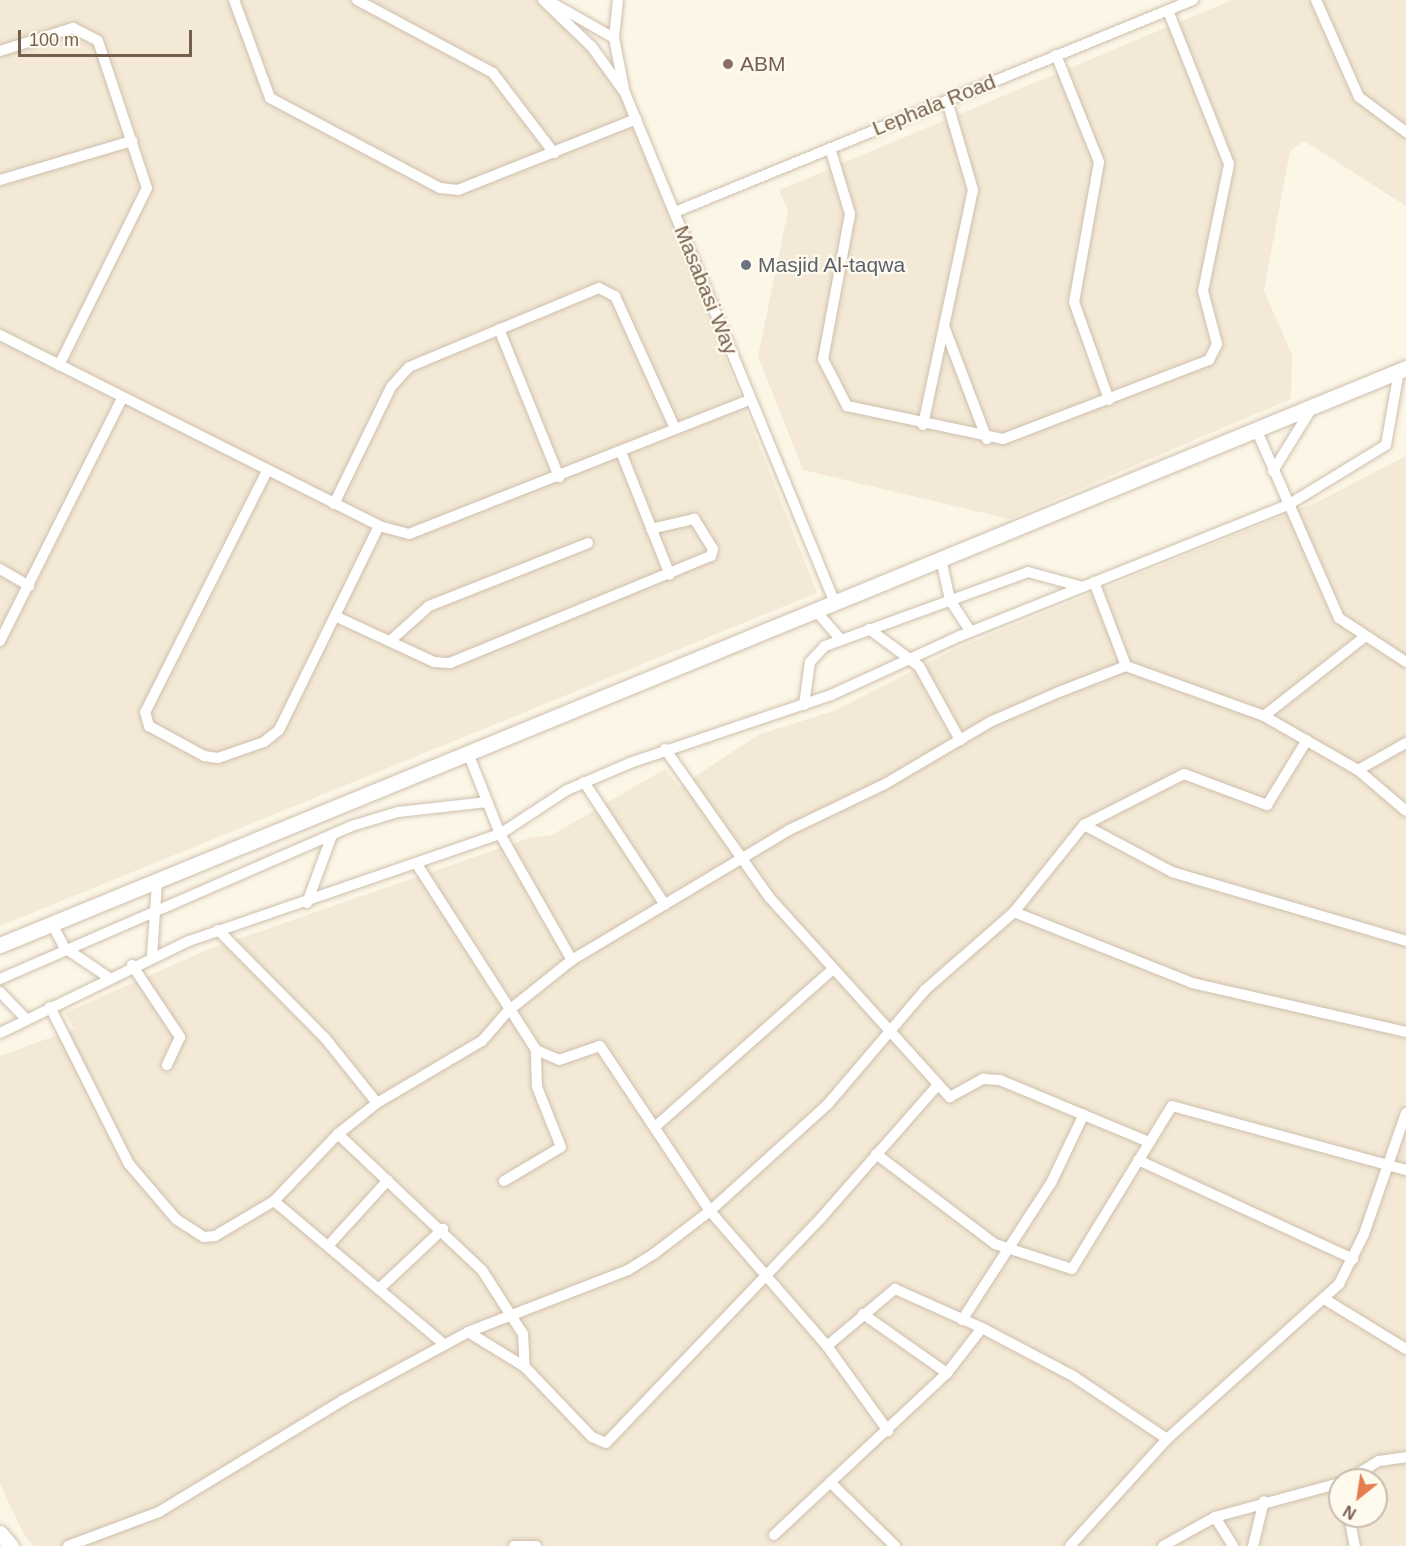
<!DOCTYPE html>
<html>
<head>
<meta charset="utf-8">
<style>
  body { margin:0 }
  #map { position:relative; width:1406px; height:1546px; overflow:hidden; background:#fcf6e7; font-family:Helvetica,sans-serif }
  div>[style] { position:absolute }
  .residential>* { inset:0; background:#f4e9d6 }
  .roads { filter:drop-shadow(0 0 2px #cebfad) drop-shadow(0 0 2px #cebfad) }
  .street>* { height:10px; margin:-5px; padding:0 5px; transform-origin:5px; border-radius:5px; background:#fff }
  .secondary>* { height:15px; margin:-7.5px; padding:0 7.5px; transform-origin:7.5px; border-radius:7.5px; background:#fff }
  .dots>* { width:16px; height:16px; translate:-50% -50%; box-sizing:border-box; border:3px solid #fffaee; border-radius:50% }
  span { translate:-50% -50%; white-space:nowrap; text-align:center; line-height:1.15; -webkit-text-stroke:4.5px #fffaee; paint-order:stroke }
  .education-label { font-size:21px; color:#785e54 }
  .left { translate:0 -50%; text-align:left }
  .street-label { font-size:21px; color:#765f4b }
  .worship-label { font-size:21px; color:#5b616d }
  .north { position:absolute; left:1328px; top:1468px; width:60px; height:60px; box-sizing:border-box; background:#fffaee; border:2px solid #c8bcad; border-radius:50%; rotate:210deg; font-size:16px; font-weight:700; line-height:24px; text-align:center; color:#765f4b }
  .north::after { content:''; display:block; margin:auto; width:21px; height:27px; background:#e57d4d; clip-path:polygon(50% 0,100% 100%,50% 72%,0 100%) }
  .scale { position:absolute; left:18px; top:30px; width:174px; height:27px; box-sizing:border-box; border:3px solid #765f4b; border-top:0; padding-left:8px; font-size:18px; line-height:21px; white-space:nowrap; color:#765f4b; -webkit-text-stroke:4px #fffaee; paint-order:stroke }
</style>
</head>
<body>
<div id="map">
  <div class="residential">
    <i style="clip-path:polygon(0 0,542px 0,615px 78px,817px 593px,0 926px)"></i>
    <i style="clip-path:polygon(1232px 0,1406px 0,1406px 206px,1304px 141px,1290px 151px,1264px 290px,1292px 355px,1291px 399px,1009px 519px,803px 470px,758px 356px,788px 211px,779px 190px)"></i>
    <i style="clip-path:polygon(evenodd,1406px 456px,1406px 1546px,34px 1546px,24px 1535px,0 1484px,0 1056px,74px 1029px,65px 1013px,209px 949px,529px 838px,552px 835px,665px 769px,679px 787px,758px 735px,836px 710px,955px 649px,1319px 501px,1406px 456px,1340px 1480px,1376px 1480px,1376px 1516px,1340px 1516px,1340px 1480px)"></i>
  </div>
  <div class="roads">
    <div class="street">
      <i style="left:234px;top:0;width:104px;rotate:69.8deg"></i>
      <i style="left:270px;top:98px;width:192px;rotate:27.9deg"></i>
      <i style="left:440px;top:188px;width:18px;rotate:6deg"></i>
      <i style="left:458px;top:190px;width:192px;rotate:-21.7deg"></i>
      <i style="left:357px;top:0;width:154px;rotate:28.2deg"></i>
      <i style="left:493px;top:73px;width:101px;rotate:52.7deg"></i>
      <i style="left:543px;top:0;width:68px;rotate:43.8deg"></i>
      <i style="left:592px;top:47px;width:57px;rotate:54.3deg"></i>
      <i style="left:625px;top:93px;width:552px;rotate:67.62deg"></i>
      <i style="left:618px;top:0;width:38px;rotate:96deg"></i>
      <i style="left:614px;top:38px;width:52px;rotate:78.9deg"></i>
      <i style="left:1316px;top:0;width:106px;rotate:66.1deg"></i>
      <i style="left:1359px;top:97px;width:59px;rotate:36.7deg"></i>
      <i style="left:554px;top:4px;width:69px;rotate:29.5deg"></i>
      <i style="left:0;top:51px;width:77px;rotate:-17.5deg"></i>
      <i style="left:73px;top:28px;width:28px;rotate:27deg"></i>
      <i style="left:98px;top:41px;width:155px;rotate:71.6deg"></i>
      <i style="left:147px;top:188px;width:198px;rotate:116.4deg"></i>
      <i style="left:1056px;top:55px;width:115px;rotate:68.1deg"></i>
      <i style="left:1099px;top:162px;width:142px;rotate:100.1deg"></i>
      <i style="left:1074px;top:302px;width:104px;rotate:70.3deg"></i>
      <i style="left:830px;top:148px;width:69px;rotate:73.1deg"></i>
      <i style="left:850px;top:214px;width:147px;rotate:100.5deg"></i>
      <i style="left:823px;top:359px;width:53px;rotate:62.9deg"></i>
      <i style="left:847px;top:406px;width:159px;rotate:11.9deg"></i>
      <i style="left:1003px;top:439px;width:221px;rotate:-21deg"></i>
      <i style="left:1209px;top:360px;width:18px;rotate:-63deg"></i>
      <i style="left:1217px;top:344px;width:55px;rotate:-104.8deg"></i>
      <i style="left:1203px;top:291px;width:130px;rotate:-78.4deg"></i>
      <i style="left:1229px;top:164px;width:165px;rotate:-111.7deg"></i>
      <i style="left:0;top:180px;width:138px;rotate:-16.5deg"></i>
      <i style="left:675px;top:212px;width:560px;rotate:-22.26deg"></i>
      <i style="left:944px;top:326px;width:121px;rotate:69.2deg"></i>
      <i style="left:499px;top:329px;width:160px;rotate:67.9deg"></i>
      <i style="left:0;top:335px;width:424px;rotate:26.7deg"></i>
      <i style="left:379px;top:526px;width:31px;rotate:15deg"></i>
      <i style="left:409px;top:534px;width:366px;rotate:-21.5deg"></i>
      <i style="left:923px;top:425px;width:240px;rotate:-78deg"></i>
      <i style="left:973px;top:190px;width:93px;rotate:-106.3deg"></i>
      <i style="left:1256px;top:429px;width:206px;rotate:66.3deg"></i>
      <i style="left:1339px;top:618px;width:80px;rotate:33.3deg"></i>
      <i style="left:621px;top:452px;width:132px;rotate:68.3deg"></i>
      <i style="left:267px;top:471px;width:270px;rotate:116.8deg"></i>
      <i style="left:145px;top:712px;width:15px;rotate:74deg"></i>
      <i style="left:149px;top:726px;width:63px;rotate:28.6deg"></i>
      <i style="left:204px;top:756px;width:14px;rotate:8deg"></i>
      <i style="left:218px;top:758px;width:49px;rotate:-19.2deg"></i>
      <i style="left:264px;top:742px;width:19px;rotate:-39deg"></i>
      <i style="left:279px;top:730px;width:227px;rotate:-63.9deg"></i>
      <i style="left:1273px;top:471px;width:76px;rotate:-58.4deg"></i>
      <i style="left:334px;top:504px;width:130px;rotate:-64deg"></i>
      <i style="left:391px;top:387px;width:27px;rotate:-48deg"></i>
      <i style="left:409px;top:367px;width:206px;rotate:-22.6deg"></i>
      <i style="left:599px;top:288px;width:18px;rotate:27deg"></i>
      <i style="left:615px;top:296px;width:145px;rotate:65.6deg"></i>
      <i style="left:941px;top:559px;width:42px;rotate:77.6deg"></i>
      <i style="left:950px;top:600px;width:38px;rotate:57deg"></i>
      <i style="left:0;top:569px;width:34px;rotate:30deg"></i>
      <i style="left:1094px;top:582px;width:90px;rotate:69.1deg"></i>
      <i style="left:816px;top:611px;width:37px;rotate:49deg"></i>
      <i style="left:337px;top:617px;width:107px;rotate:24.9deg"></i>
      <i style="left:434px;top:662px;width:16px;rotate:4deg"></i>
      <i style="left:450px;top:663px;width:282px;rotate:-22.3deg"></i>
      <i style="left:711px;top:556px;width:7px;rotate:-74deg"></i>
      <i style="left:713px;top:549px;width:36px;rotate:-122deg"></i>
      <i style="left:694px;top:519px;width:44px;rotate:166.9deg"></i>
      <i style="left:869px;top:629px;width:62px;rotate:36.5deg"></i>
      <i style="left:919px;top:666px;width:85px;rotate:61deg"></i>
      <i style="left:0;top:641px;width:272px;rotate:-63.3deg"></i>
      <i style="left:390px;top:641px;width:52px;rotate:-41.9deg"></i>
      <i style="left:429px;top:606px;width:171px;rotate:-21.6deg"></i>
      <i style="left:804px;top:705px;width:43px;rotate:-82.1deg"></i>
      <i style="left:810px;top:662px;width:22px;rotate:-47deg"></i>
      <i style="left:825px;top:646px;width:216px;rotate:-20deg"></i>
      <i style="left:1028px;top:572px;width:57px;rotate:15.3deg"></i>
      <i style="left:1264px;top:716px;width:126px;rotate:-38.2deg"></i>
      <i style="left:665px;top:749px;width:181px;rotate:54.9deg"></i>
      <i style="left:769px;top:897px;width:270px;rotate:47.9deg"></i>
      <i style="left:950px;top:1097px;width:38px;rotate:-29deg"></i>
      <i style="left:983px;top:1079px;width:17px;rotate:3deg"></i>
      <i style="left:1000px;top:1080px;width:161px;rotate:22.6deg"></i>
      <i style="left:468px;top:753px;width:87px;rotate:68.4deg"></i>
      <i style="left:500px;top:834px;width:145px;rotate:60.3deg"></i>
      <i style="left:1358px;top:770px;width:63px;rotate:40.5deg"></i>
      <i style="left:584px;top:782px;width:147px;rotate:56.6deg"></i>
      <i style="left:1084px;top:825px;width:100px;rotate:28.1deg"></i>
      <i style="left:1172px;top:872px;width:244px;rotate:16.4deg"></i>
      <i style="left:418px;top:866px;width:219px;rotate:57.3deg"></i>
      <i style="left:536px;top:1050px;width:25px;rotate:23deg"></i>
      <i style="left:559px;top:1060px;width:43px;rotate:-18.9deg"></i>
      <i style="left:600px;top:1046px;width:198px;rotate:56.3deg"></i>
      <i style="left:710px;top:1211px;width:179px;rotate:49.1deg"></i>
      <i style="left:827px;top:1346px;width:105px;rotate:54.3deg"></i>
      <i style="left:307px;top:903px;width:72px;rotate:-69.8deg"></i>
      <i style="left:1014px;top:912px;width:192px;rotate:21.7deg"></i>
      <i style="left:1192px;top:983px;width:220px;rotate:12.9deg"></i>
      <i style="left:52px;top:924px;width:27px;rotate:62deg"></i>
      <i style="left:65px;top:948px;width:52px;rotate:34deg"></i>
      <i style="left:218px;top:930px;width:152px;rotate:45.3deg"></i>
      <i style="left:325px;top:1038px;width:83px;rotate:51.3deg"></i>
      <i style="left:152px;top:957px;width:75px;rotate:-86.2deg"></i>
      <i style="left:132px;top:965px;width:87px;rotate:56.3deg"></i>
      <i style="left:180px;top:1037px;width:31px;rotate:115deg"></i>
      <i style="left:0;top:979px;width:387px;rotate:-23.5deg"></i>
      <i style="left:355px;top:825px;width:45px;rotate:-16.8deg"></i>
      <i style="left:398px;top:812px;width:90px;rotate:-6.4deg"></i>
      <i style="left:0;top:992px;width:36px;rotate:46deg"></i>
      <i style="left:50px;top:1007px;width:176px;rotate:63.3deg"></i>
      <i style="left:129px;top:1164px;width:72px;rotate:49.5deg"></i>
      <i style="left:176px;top:1219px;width:33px;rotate:33deg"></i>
      <i style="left:204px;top:1237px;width:11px;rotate:-5deg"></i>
      <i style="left:215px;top:1236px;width:69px;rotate:-30.7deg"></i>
      <i style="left:274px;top:1201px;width:93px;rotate:-46.3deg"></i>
      <i style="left:338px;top:1134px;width:50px;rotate:-38.5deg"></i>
      <i style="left:377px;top:1103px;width:122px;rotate:-30.6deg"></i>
      <i style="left:482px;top:1041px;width:40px;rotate:-49deg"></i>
      <i style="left:508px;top:1011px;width:82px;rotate:-38.6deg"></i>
      <i style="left:572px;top:960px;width:253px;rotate:-30.9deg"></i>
      <i style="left:789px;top:830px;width:106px;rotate:-25.6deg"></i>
      <i style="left:885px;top:784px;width:124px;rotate:-30.5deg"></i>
      <i style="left:992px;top:721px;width:73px;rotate:-23.4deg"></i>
      <i style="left:1059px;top:692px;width:72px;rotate:-21.2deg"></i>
      <i style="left:1126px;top:666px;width:147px;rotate:19.9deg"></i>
      <i style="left:1264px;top:716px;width:108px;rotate:29.9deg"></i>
      <i style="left:1358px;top:770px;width:55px;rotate:-29.4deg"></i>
      <i style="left:0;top:1033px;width:210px;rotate:-26deg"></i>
      <i style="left:189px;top:941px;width:329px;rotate:-19deg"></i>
      <i style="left:500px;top:834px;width:80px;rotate:-33.3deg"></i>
      <i style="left:567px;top:790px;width:69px;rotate:-23.2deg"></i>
      <i style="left:630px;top:763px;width:212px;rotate:-18.7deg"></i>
      <i style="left:831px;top:695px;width:142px;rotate:-24.6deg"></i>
      <i style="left:960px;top:636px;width:353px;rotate:-21.8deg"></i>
      <i style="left:1288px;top:505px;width:115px;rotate:-31.5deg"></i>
      <i style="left:1386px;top:445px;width:75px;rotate:-80deg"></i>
      <i style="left:655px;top:1127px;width:238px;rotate:-41.6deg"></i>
      <i style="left:338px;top:1134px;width:198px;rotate:43.4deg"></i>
      <i style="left:482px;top:1270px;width:76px;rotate:57.4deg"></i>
      <i style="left:523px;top:1334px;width:33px;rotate:87deg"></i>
      <i style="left:525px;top:1367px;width:97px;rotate:46.3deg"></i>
      <i style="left:592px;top:1437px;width:15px;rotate:23deg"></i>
      <i style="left:606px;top:1443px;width:311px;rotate:-46.3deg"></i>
      <i style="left:821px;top:1218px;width:177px;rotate:-48.7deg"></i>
      <i style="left:876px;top:1154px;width:149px;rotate:37.1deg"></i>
      <i style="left:995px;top:1244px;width:81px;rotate:18deg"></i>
      <i style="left:1072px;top:1269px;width:191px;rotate:-58.5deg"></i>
      <i style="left:1172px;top:1106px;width:243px;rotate:15.3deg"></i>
      <i style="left:1138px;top:1160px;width:237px;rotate:24.7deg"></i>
      <i style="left:504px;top:1181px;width:66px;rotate:-30.8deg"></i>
      <i style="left:561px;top:1147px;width:65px;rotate:-111.8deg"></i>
      <i style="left:537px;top:1087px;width:37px;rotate:-92deg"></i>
      <i style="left:274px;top:1201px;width:222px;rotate:40.1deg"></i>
      <i style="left:328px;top:1246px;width:89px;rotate:-47.7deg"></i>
      <i style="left:379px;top:1289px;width:88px;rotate:-43.2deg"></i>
      <i style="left:1326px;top:1300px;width:94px;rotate:31.5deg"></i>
      <i style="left:863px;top:1314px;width:103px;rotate:35.1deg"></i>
      <i style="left:962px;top:1320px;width:163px;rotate:-57deg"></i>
      <i style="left:1051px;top:1183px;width:76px;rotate:-64.4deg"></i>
      <i style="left:468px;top:1332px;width:67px;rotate:31.6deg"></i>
      <i style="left:827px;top:1346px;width:89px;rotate:-40deg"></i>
      <i style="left:895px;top:1289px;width:95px;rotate:24.1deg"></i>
      <i style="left:1348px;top:1480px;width:36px;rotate:-32deg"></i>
      <i style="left:1379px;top:1461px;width:27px;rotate:-8deg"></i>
      <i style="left:831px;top:1483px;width:90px;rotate:44.5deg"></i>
      <i style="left:1349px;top:1516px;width:31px;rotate:79deg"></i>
      <i style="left:1215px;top:1517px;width:34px;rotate:58deg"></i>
      <i style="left:774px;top:1535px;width:237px;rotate:-43.1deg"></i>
      <i style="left:947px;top:1373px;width:57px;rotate:-52.1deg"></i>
      <i style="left:982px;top:1328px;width:103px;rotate:27.8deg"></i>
      <i style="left:1073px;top:1376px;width:113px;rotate:33.8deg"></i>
      <i style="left:68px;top:1546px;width:97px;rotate:-20.5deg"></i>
      <i style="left:159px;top:1512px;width:215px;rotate:-31.3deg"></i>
      <i style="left:343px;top:1400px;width:142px;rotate:-28.5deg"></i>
      <i style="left:468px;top:1332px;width:172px;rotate:-21.2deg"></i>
      <i style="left:628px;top:1270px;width:32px;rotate:-32deg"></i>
      <i style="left:655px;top:1253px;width:69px;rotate:-37.4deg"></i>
      <i style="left:710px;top:1211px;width:159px;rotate:-42.2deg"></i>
      <i style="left:828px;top:1104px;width:150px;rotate:-49.6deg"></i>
      <i style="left:925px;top:990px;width:118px;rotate:-41.2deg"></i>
      <i style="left:1014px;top:912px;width:112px;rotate:-51.2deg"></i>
      <i style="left:1084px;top:825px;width:112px;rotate:-27deg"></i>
      <i style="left:1184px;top:774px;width:89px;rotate:20.5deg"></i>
      <i style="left:1267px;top:805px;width:76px;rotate:-58.4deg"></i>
      <i style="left:514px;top:1546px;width:22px"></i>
      <i style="left:1070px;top:1546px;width:144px;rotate:-47.8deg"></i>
      <i style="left:1167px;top:1439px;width:232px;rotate:-42deg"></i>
      <i style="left:1339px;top:1284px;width:56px;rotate:-63.4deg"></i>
      <i style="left:1364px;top:1234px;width:128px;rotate:-70.9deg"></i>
      <i style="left:1163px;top:1546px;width:60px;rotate:-29.1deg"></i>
      <i style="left:1215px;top:1517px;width:130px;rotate:-15.2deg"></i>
      <i style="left:1253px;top:1546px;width:46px;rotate:-76.3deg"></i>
    </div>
    <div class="secondary">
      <i style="left:0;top:945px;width:1520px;rotate:-22.31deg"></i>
      <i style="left:0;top:1533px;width:17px;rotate:50deg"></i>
    </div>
  </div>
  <div class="dots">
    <i style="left:728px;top:64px;background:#8d6e63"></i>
    <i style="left:746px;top:265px;background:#6b7280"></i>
  </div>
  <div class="education-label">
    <span class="left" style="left:740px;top:64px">ABM</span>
  </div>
  <div class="street-label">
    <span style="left:934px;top:105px;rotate:-22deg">Lephala Road</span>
    <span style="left:706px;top:290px;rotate:68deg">Masabasi Way</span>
  </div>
  <div class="worship-label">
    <span class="left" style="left:758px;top:265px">Masjid Al-taqwa</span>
  </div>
  <div class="north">N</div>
  <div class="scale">100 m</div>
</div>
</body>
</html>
